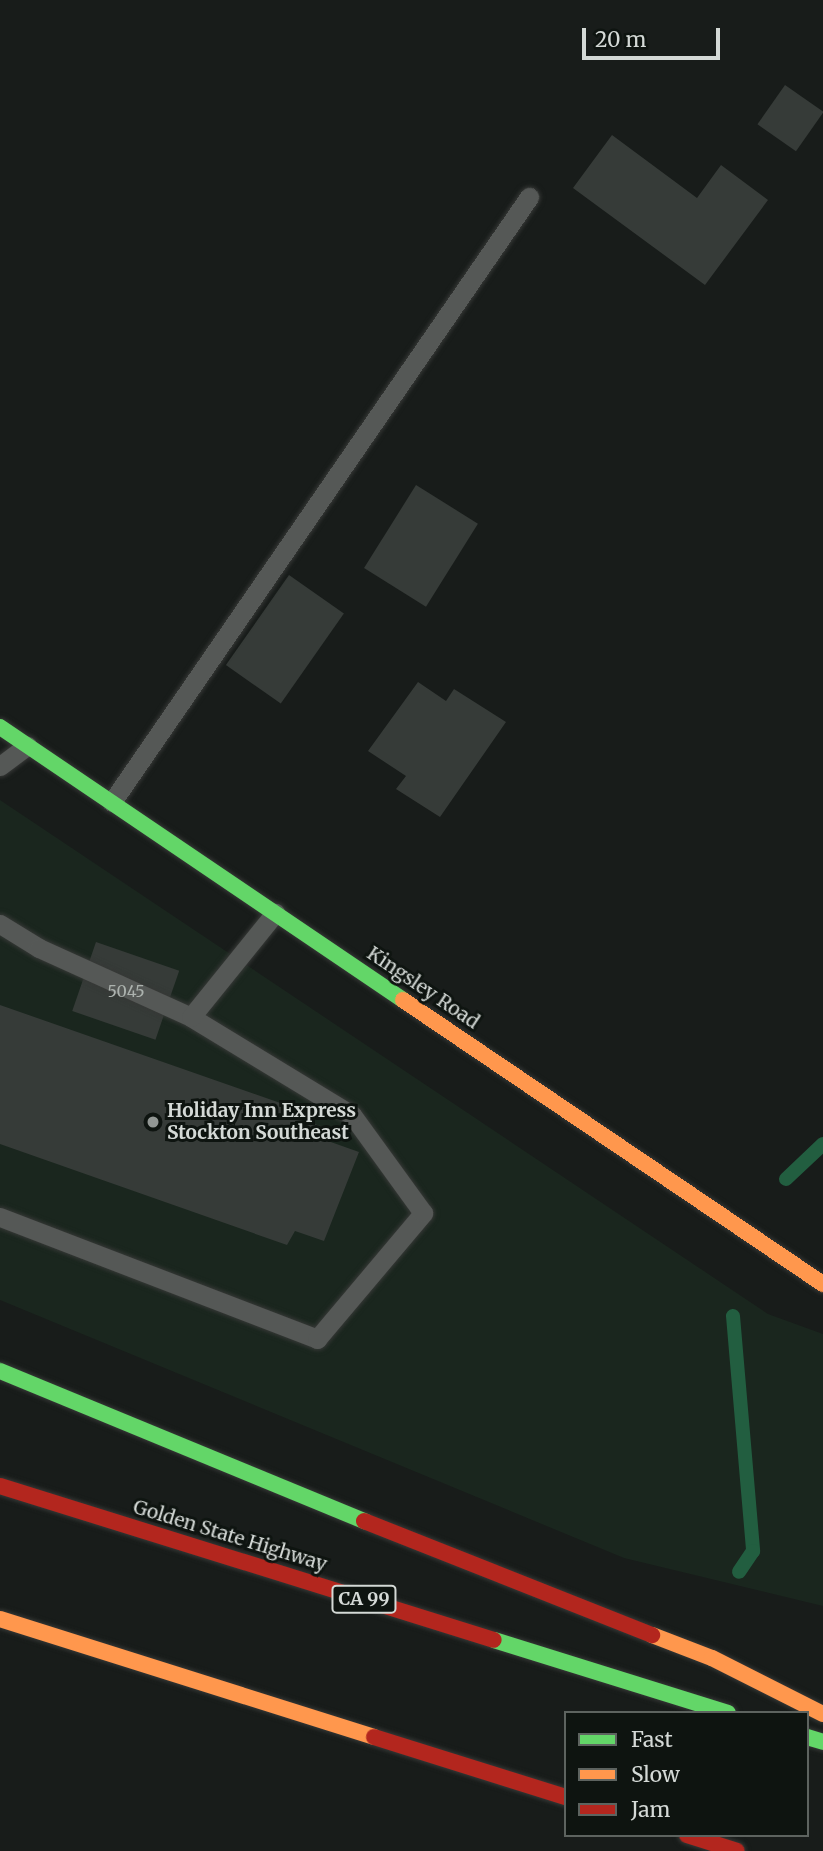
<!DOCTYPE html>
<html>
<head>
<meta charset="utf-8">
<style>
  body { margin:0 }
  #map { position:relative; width:823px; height:1851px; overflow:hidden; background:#181c1a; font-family:Merriweather,serif }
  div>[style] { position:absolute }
  .built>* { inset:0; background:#1a261e }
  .stream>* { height:14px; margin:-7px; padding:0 7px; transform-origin:7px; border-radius:7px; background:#225e40 }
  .building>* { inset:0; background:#363b38; transform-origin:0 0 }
  .roads { filter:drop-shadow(0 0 2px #363836) drop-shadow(0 0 2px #363836) }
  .lane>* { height:19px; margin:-9.5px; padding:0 9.5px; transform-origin:9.5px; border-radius:9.5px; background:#555856 }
  .fast>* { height:16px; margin:-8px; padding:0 8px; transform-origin:8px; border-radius:8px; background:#63d668 }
  .slow>* { height:16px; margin:-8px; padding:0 8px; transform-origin:8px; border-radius:8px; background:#ff974d }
  .jam>* { height:16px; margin:-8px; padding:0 8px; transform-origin:8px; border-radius:8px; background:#b3261e }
  .dots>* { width:19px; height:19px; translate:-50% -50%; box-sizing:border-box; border:4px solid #0e1410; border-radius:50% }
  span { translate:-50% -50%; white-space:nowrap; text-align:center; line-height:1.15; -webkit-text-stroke:6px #0e1410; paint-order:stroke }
  .number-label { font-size:16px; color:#acb2ae }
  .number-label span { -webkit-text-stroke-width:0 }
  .shield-label span { padding:2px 5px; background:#0e1410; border:2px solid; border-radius:5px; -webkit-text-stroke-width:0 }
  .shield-label { font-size:18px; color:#d4d9d6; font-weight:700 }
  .street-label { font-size:19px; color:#d4d9d6 }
  .poi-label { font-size:19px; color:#d4d9d6; font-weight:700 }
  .left { translate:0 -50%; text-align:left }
  .legend { position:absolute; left:564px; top:1711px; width:245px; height:126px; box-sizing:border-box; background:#0e1410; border:2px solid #5d635f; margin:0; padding:9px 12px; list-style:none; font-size:21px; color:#d4d9d6 }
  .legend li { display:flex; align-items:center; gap:14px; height:35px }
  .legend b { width:35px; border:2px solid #5d635f }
  .scale { position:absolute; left:582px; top:28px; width:138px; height:32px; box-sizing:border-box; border:4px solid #d4d9d6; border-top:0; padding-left:9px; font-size:21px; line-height:24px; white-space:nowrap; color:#d4d9d6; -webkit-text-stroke:5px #0e1410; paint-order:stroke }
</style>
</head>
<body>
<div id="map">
  <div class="built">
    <i style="clip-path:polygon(0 800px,768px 1314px,823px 1334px,823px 1606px,624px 1558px,0 1300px)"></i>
  </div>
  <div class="stream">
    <i style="left:786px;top:1179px;width:51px;rotate:-43.4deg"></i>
    <i style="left:733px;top:1316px;width:236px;rotate:85.1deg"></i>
    <i style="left:753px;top:1551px;width:25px;rotate:124deg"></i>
  </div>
  <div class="building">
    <i style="left:785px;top:85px;width:47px;height:48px;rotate:35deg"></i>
    <i style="clip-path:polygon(612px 135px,697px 198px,721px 165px,768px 200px,705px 285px,573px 188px)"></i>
    <i style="left:416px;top:485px;width:73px;height:98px;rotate:32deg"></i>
    <i style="left:289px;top:575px;width:67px;height:110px;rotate:35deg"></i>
    <i style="clip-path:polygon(418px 682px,446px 701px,454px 689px,506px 722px,440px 817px,396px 789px,406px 776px,368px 751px)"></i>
    <i style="left:96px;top:942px;width:88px;height:73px;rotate:19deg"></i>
    <i style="clip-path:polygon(0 1005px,286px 1105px,281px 1115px,332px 1129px,328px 1141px,359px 1152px,324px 1241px,295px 1231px,287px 1245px,0 1144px)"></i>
  </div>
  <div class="roads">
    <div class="lane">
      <i style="left:0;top:766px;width:34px;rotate:-37deg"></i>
      <i style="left:112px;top:802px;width:735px;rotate:-55.42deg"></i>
      <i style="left:0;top:924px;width:46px;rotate:31.6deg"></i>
      <i style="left:39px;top:948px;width:167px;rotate:24.4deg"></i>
      <i style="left:0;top:1217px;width:340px;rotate:21deg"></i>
      <i style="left:317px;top:1339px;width:165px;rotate:-49.9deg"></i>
      <i style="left:423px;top:1213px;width:121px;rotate:-125.9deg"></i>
      <i style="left:352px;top:1115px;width:188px;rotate:-148.7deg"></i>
      <i style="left:191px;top:1017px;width:134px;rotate:-51.1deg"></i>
    </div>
    <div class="fast">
      <i style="left:0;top:727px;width:487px;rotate:34.1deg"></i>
      <i style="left:0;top:1371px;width:394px;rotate:22.4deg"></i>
      <i style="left:494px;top:1640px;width:245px;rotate:17.3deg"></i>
      <i style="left:807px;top:1737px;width:17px;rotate:17deg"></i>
    </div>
    <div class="slow">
      <i style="left:403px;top:1000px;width:507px;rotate:34.07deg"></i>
      <i style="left:0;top:1619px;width:392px;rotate:17.5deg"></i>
      <i style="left:652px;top:1635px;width:64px;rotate:21deg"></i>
      <i style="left:712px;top:1658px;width:124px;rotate:26.8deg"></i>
    </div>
    <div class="jam">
      <i style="left:0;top:1486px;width:517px;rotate:17.31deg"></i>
      <i style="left:364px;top:1521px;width:310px;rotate:21.6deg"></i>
      <i style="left:374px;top:1737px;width:201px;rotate:17.4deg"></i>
      <i style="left:687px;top:1835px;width:52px;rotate:17.7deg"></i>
    </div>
  </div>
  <div class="dots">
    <i style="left:153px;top:1122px;background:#929794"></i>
  </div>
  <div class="number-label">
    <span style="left:126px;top:991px">5045</span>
  </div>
  <div class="shield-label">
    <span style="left:364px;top:1599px">CA 99</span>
  </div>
  <div class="street-label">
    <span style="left:423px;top:988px;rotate:34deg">Kingsley Road</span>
    <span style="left:230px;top:1536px;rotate:17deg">Golden State Highway</span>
  </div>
  <div class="poi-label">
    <span class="left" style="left:167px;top:1122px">Holiday Inn Express<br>Stockton Southeast</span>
  </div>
  <ul class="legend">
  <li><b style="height:9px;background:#63d668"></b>Fast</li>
  <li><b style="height:9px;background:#ff974d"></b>Slow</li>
  <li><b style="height:9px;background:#b3261e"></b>Jam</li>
  </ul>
  <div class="scale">20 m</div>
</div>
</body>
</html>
